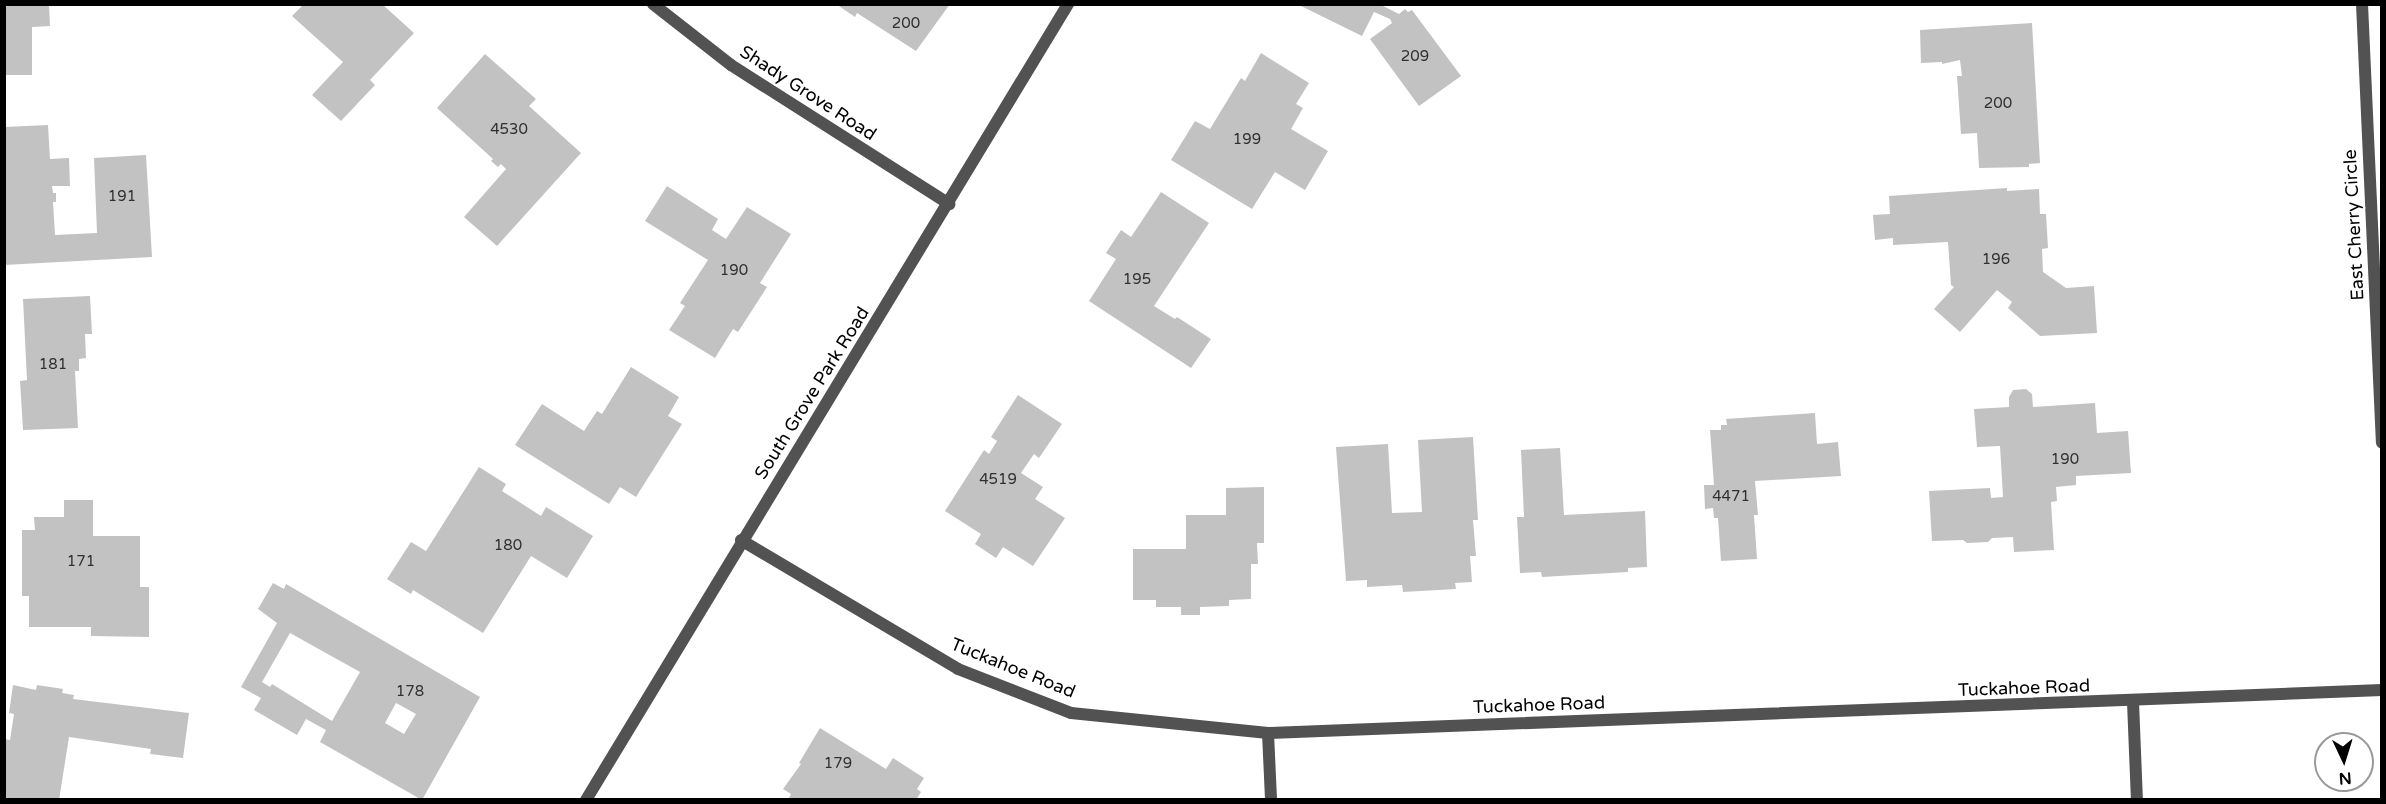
<!DOCTYPE html>
<html>
<head>
<meta charset="utf-8">
<style>
  body { margin:0 }
  #map { position:relative; width:2386px; height:804px; overflow:hidden; background:#fff; font-family:"Varela Round",sans-serif }
  div>[style] { position:absolute }
  .building>* { inset:0; background:#c2c2c2 }
  .street>* { height:12px; margin:-6px; padding:0 6px; transform-origin:6px; border-radius:6px; background:#525252 }
  span { translate:-50% -50%; white-space:nowrap; text-align:center; line-height:1.15; -webkit-text-stroke:4.5px #fff; paint-order:stroke }
  .number-label { font-size:15px; color:#303030 }
  .number-label span { -webkit-text-stroke-width:0 }
  .street-label { font-size:18px; color:#000 }
  .frame { position:absolute; inset:0; border:6px solid #000; pointer-events:none }
  .north { position:absolute; left:2314px; top:732px; width:60px; height:60px; box-sizing:border-box; background:#fff; border:2px solid #999; border-radius:50%; rotate:176deg; font-size:16px; font-weight:700; line-height:24px; text-align:center; color:#000 }
  .north::after { content:''; display:block; margin:auto; width:21px; height:27px; background:#000; clip-path:polygon(50% 0,100% 100%,50% 72%,0 100%) }
</style>
</head>
<body>
<div id="map">
  <div class="building">
    <i style="clip-path:polygon(4px 4px,49px 4px,50px 26px,32px 27px,32px 75px,4px 75px)"></i>
    <i style="clip-path:polygon(836px 4px,950px 4px,916px 51px,857px 13px,855px 17px)"></i>
    <i style="clip-path:polygon(303px 5px,383px 5px,414px 33px,370px 80px,375px 85px,341px 121px,312px 95px,343px 62px,292px 16px)"></i>
    <i style="clip-path:polygon(1299px 5px,1381px 5px,1399px 14px,1405px 9px,1408px 12px,1412px 10px,1461px 76px,1419px 106px,1370px 39px,1392px 23px,1390px 19px,1374px 12px,1362px 36px)"></i>
    <i style="clip-path:polygon(2032px 23px,2040px 163px,2029px 164px,2029px 167px,1979px 168px,1977px 133px,1961px 134px,1957px 76px,1962px 76px,1960px 60px,1942px 64px,1942px 62px,1921px 63px,1920px 30px)"></i>
    <i style="clip-path:polygon(1261px 53px,1309px 83px,1296px 104px,1303px 108px,1291px 129px,1328px 151px,1305px 190px,1275px 172px,1252px 209px,1171px 160px,1195px 121px,1210px 129px,1241px 78px,1245px 81px)"></i>
    <i style="clip-path:polygon(485px 54px,536px 99px,529px 106px,581px 153px,497px 246px,464px 217px,506px 169px,501px 164px,498px 167px,491px 161px,493px 159px,437px 108px)"></i>
    <i style="clip-path:polygon(48px 125px,50px 159px,69px 158px,70px 186px,52px 186px,53px 193px,56px 193px,56px 202px,53px 202px,55px 235px,97px 233px,94px 158px,146px 155px,152px 257px,4px 265px,4px 127px)"></i>
    <i style="clip-path:polygon(667px 186px,718px 219px,712px 230px,726px 239px,747px 207px,791px 234px,760px 283px,767px 287px,738px 332px,733px 329px,715px 358px,669px 330px,685px 306px,680px 303px,708px 260px,645px 221px)"></i>
    <i style="clip-path:polygon(2007px 188px,2007px 191px,2039px 189px,2040px 214px,2046px 214px,2048px 248px,2042px 249px,2043px 272px,2066px 288px,2094px 286px,2097px 333px,2040px 336px,2008px 308px,2012px 302px,1997px 290px,1960px 332px,1934px 309px,1954px 287px,1951px 285px,1948px 242px,1893px 245px,1893px 238px,1875px 240px,1873px 215px,1890px 214px,1889px 196px)"></i>
    <i style="clip-path:polygon(1161px 192px,1209px 223px,1154px 306px,1175px 319px,1177px 317px,1211px 339px,1191px 368px,1089px 301px,1116px 259px,1106px 253px,1121px 230px,1131px 237px)"></i>
    <i style="clip-path:polygon(90px 296px,92px 334px,85px 334px,86px 358px,79px 359px,79px 371px,75px 371px,78px 428px,23px 430px,20px 381px,27px 380px,23px 299px)"></i>
    <i style="clip-path:polygon(631px 367px,679px 397px,668px 416px,682px 424px,636px 497px,620px 487px,609px 504px,515px 445px,542px 404px,584px 431px,597px 411px,602px 414px)"></i>
    <i style="clip-path:polygon(2026px 389px,2032px 394px,2033px 407px,2095px 403px,2097px 433px,2128px 431px,2131px 473px,2076px 476px,2076px 485px,2056px 487px,2057px 501px,2051px 502px,2054px 550px,2014px 552px,2013px 537px,1992px 538px,1988px 542px,1967px 543px,1963px 540px,1932px 541px,1929px 491px,1990px 488px,1991px 498px,2003px 497px,2000px 446px,1977px 447px,1974px 409px,2009px 407px,2009px 397px,2013px 390px)"></i>
    <i style="clip-path:polygon(1018px 395px,1062px 424px,1039px 458px,1034px 454px,1021px 473px,1043px 487px,1035px 499px,1065px 518px,1033px 566px,1003px 547px,996px 558px,975px 544px,981px 534px,945px 511px,984px 450px,989px 454px,997px 441px,991px 437px)"></i>
    <i style="clip-path:polygon(1815px 413px,1817px 444px,1838px 442px,1841px 476px,1755px 481px,1758px 515px,1754px 515px,1757px 559px,1721px 561px,1718px 518px,1714px 518px,1713px 508px,1705px 509px,1704px 485px,1714px 485px,1710px 430px,1721px 430px,1721px 425px,1727px 425px,1726px 419px)"></i>
    <i style="clip-path:polygon(1473px 437px,1478px 520px,1473px 520px,1476px 556px,1470px 556px,1472px 582px,1455px 583px,1456px 589px,1403px 592px,1402px 585px,1367px 587px,1367px 580px,1346px 581px,1336px 447px,1388px 444px,1392px 513px,1422px 512px,1418px 440px)"></i>
    <i style="clip-path:polygon(1560px 448px,1564px 515px,1645px 511px,1647px 567px,1628px 568px,1628px 572px,1542px 577px,1541px 572px,1520px 573px,1517px 517px,1524px 517px,1521px 450px)"></i>
    <i style="clip-path:polygon(479px 467px,506px 484px,502px 491px,541px 516px,546px 507px,593px 536px,567px 578px,531px 556px,483px 633px,413px 590px,411px 594px,387px 579px,411px 542px,426px 551px)"></i>
    <i style="clip-path:polygon(1264px 487px,1264px 543px,1257px 543px,1258px 564px,1251px 564px,1251px 599px,1229px 600px,1229px 606px,1200px 607px,1200px 615px,1181px 615px,1181px 607px,1156px 607px,1156px 600px,1133px 600px,1133px 549px,1186px 549px,1186px 515px,1226px 515px,1226px 488px)"></i>
    <i style="clip-path:polygon(64px 500px,93px 500px,93px 536px,140px 536px,140px 587px,149px 587px,149px 637px,91px 636px,91px 627px,29px 627px,29px 596px,22px 596px,22px 530px,35px 530px,34px 517px,64px 517px)"></i>
    <i style="clip-path:polygon(evenodd,273px 583px,284px 589px,286px 584px,480px 697px,422px 800px,320px 742px,326px 730px,306px 719px,297px 735px,254px 710px,261px 698px,241px 687px,277px 623px,258px 609px,273px 583px,290px 633px,360px 672px,332px 721px,272px 684px,270px 687px,262px 682px,290px 633px,273px 583px,396px 703px,416px 714px,404px 734px,385px 723px,396px 703px)"></i>
    <i style="clip-path:polygon(13px 685px,36px 690px,37px 685px,63px 689px,62px 693px,74px 695px,73px 699px,189px 713px,183px 758px,150px 754px,151px 749px,69px 737px,59px 800px,4px 800px,4px 739px,10px 740px,14px 714px,9px 713px)"></i>
    <i style="clip-path:polygon(820px 728px,886px 769px,893px 758px,924px 778px,917px 789px,921px 792px,916px 800px,788px 800px,791px 794px,783px 789px,801px 764px,799px 763px)"></i>
  </div>
  <div class="street">
    <i style="left:653px;top:4px;width:99px;rotate:38deg"></i>
    <i style="left:731px;top:65px;width:259px;rotate:32.5deg"></i>
    <i style="left:2362px;top:4px;width:439px;rotate:87.4deg"></i>
    <i style="left:741px;top:540px;width:252px;rotate:30.7deg"></i>
    <i style="left:958px;top:669px;width:121px;rotate:21.3deg"></i>
    <i style="left:1071px;top:713px;width:198px;rotate:5.8deg"></i>
    <i style="left:1268px;top:733px;width:1115px;rotate:-2.21deg"></i>
    <i style="left:2133px;top:702px;width:98px;rotate:87.7deg"></i>
    <i style="left:1268px;top:733px;width:67px;rotate:87.4deg"></i>
    <i style="left:586px;top:800px;width:931px;rotate:-58.8deg"></i>
  </div>
  <div class="number-label">
    <span style="left:906px;top:24px">200</span>
    <span style="left:1415px;top:57px">209</span>
    <span style="left:1998px;top:104px">200</span>
    <span style="left:509px;top:130px">4530</span>
    <span style="left:1247px;top:140px">199</span>
    <span style="left:122px;top:197px">191</span>
    <span style="left:1996px;top:260px">196</span>
    <span style="left:734px;top:271px">190</span>
    <span style="left:1137px;top:280px">195</span>
    <span style="left:53px;top:365px">181</span>
    <span style="left:2065px;top:460px">190</span>
    <span style="left:998px;top:480px">4519</span>
    <span style="left:1731px;top:497px">4471</span>
    <span style="left:508px;top:546px">180</span>
    <span style="left:81px;top:562px">171</span>
    <span style="left:410px;top:692px">178</span>
    <span style="left:838px;top:764px">179</span>
  </div>
  <div class="street-label">
    <span style="left:808px;top:93px;rotate:33deg">Shady Grove Road</span>
    <span style="left:2354px;top:225px;rotate:-93deg">East Cherry Circle</span>
    <span style="left:812px;top:393px;rotate:-58deg">South Grove Park Road</span>
    <span style="left:1013px;top:668px;rotate:22deg">Tuckahoe Road</span>
    <span style="left:2024px;top:688px;rotate:-2deg">Tuckahoe Road</span>
    <span style="left:1539px;top:705px;rotate:-2deg">Tuckahoe Road</span>
  </div>
  <div class="frame"></div>
  <div class="north">N</div>
</div>
</body>
</html>
